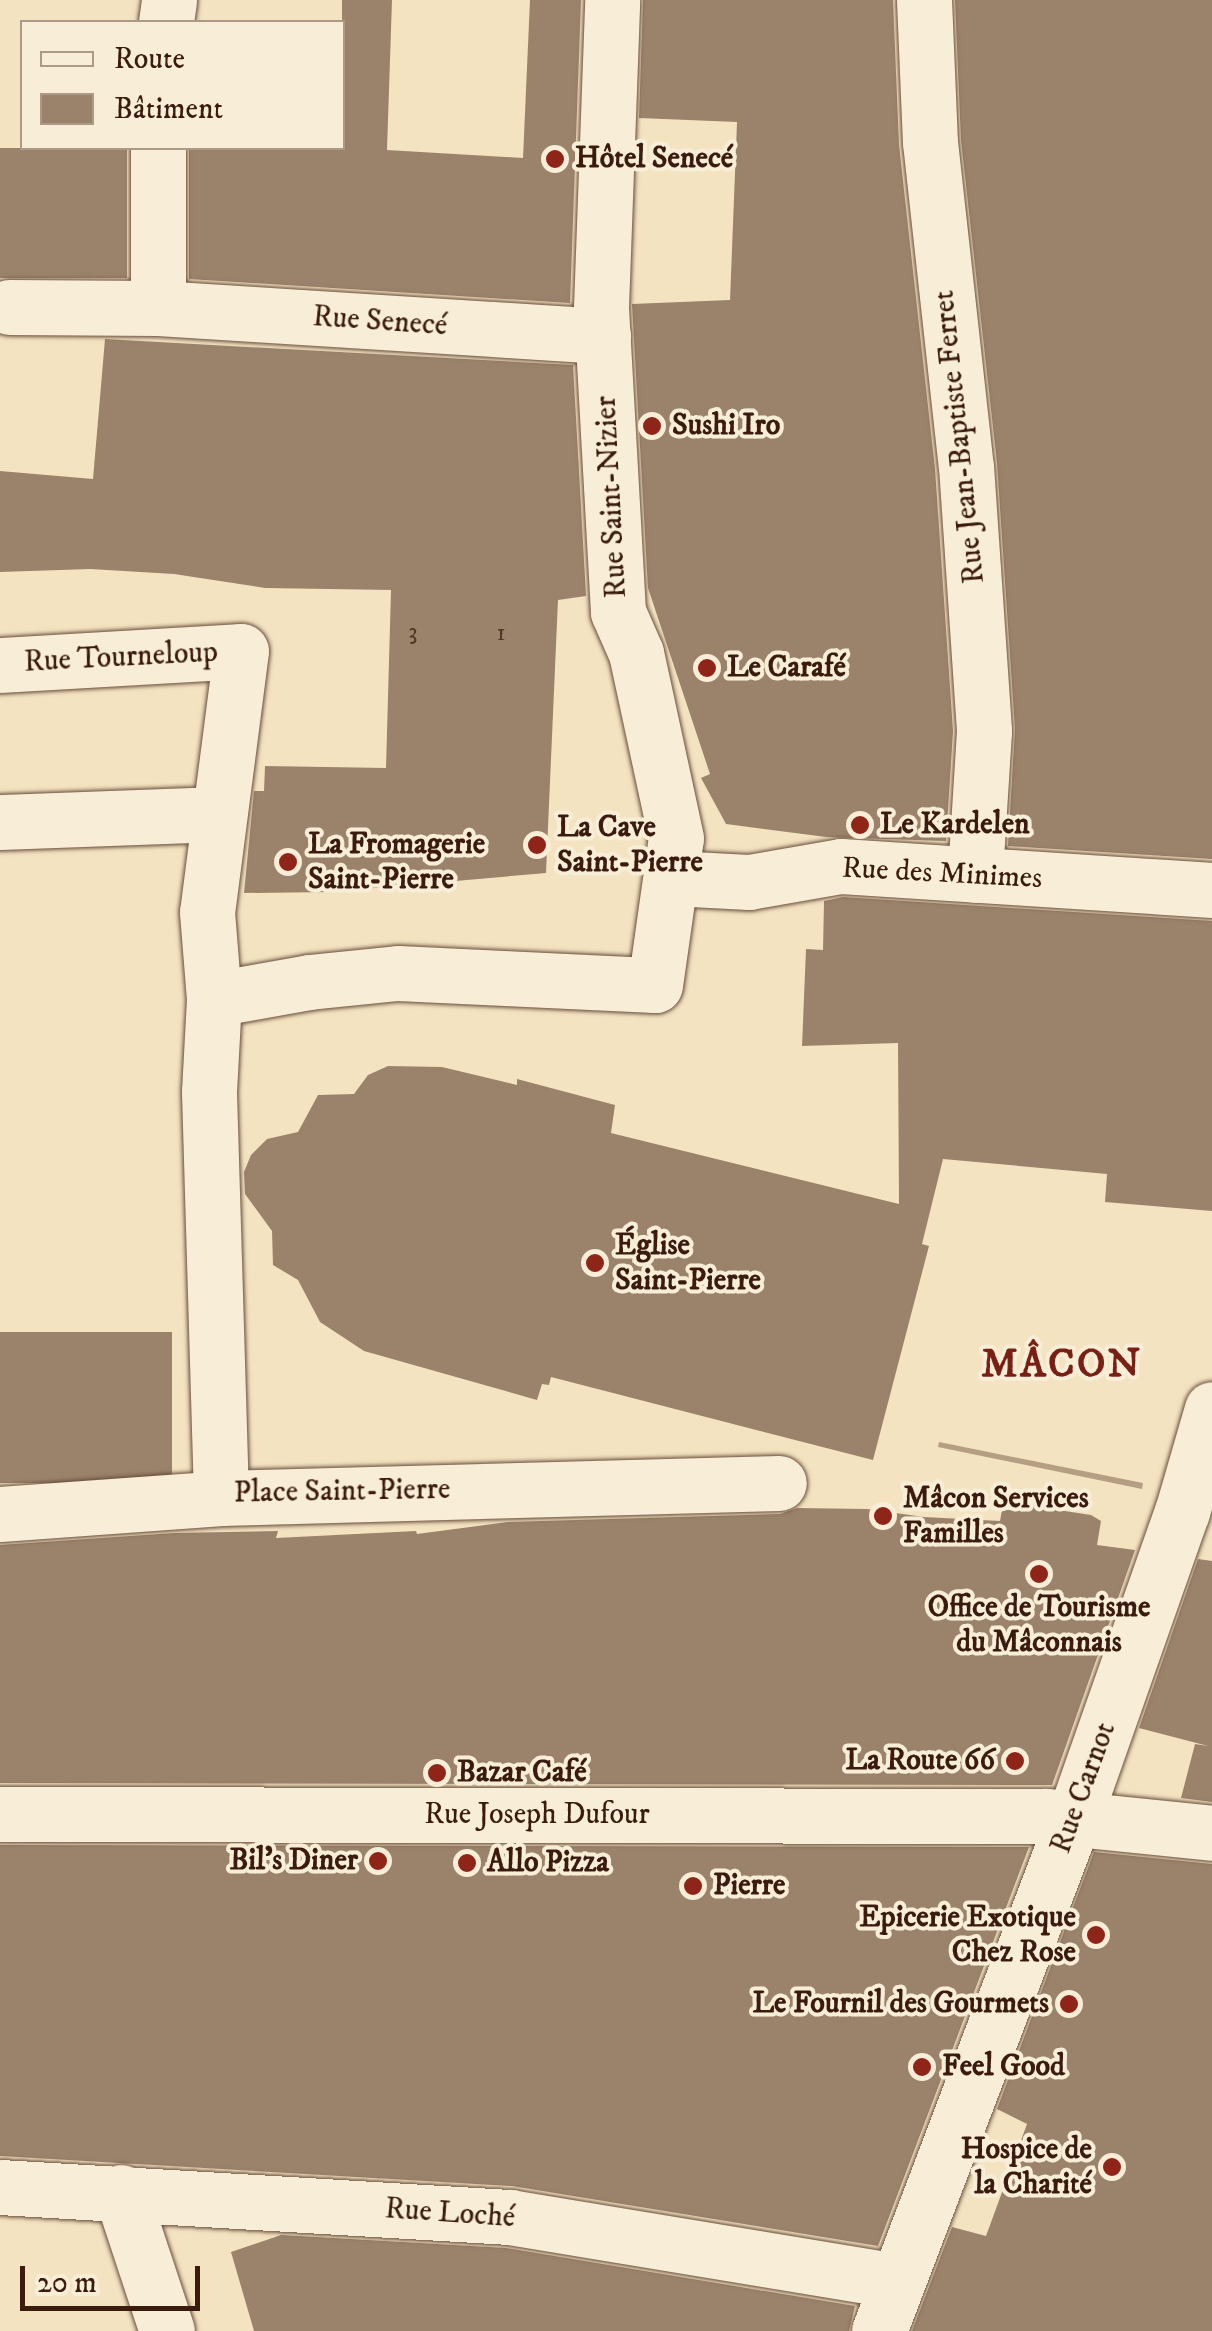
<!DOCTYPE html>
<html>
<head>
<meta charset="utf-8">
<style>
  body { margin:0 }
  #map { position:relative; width:1212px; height:2331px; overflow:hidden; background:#f4e3c1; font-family:"IM FELL DW Pica",serif }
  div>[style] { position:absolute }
  .water>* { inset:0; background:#b59f84 }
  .building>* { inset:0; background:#9b836b; transform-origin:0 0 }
  .roads { filter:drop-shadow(0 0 2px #684d3b) drop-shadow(0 0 2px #684d3b) }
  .minor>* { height:55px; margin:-27.5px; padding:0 27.5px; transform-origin:27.5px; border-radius:27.5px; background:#f8edd7 }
  .dots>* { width:28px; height:28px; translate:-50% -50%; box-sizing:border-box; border:5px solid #f8edd7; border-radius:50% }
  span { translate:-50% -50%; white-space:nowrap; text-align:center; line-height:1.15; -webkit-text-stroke:8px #f8edd7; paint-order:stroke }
  .number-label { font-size:25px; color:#523525 }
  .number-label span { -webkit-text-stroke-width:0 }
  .poi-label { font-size:30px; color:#3a1b0e; font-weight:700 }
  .left { translate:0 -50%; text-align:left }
  .right { translate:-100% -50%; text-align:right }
  .street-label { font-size:30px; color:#3a1b0e }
  .district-label { font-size:40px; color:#7a1f14; font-weight:700; letter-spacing:2.5px }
  .legend { position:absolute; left:20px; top:20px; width:325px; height:130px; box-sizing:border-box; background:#f8edd7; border:2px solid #ac9987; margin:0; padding:12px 18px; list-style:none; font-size:30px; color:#3a1b0e }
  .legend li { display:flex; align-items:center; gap:20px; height:50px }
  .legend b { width:50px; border:2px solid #ac9987 }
  .scale { position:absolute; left:20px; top:2266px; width:180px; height:45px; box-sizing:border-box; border:5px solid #3a1b0e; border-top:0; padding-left:12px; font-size:30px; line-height:35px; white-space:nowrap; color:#3a1b0e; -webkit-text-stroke:8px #f8edd7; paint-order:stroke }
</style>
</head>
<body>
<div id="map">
  <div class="water">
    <i style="clip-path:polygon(939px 1442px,1143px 1483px,1142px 1489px,938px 1447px)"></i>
  </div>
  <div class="building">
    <i style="clip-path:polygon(342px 0,392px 0,387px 150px,523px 158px,530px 0,581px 0,570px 303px,189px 279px,189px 148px,342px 148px)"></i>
    <i style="clip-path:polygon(643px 0,893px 0,899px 145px,935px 469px,953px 731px,946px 841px,826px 837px,726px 824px,701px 778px,710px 774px,648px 588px,632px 304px,730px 300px,737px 122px,639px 118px)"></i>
    <i style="clip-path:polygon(955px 0,1212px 0,1212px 859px,1008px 846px,1015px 729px,997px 463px,961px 140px)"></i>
    <i style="left:0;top:148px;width:127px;height:130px"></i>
    <i style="clip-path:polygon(105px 339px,573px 365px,586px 596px,558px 600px,546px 873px,329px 892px,244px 893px,254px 791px,264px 791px,265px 766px,386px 768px,391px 590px,265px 588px,174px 574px,90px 569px,0 572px,0 471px,93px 479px)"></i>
    <i style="clip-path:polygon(843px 897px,1212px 921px,1212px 1211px,1105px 1202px,1107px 1174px,943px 1159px,922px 1244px,929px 1246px,873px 1460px,551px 1377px,549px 1385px,542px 1384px,537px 1400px,364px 1351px,320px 1322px,298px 1280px,273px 1265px,272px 1231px,245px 1194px,244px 1172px,251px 1155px,267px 1139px,298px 1132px,318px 1095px,354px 1094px,368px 1075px,388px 1066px,442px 1067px,517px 1085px,517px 1079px,615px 1105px,611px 1133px,899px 1204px,898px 1043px,802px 1046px,806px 949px,823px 950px,824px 901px)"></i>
    <i style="left:0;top:1332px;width:172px;height:151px"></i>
    <i style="clip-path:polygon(1013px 1503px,1091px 1515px,1101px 1521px,1097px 1545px,1135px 1550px,1052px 1785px,0 1783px,0 1545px,174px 1533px,278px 1531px,276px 1538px,416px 1531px,417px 1534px,508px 1522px,780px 1514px,797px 1508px,867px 1509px,924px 1517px,1000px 1521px,1002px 1510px,1012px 1510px)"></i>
    <i style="clip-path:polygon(1198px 1559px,1212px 1561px,1212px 1802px,1181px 1798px,1195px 1744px,1208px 1746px,1139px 1728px)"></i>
    <i style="clip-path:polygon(0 1845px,1029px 1847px,878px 2246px,512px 2186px,0 2156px)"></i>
    <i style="clip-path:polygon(1094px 1852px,1212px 1864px,1212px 2331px,912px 2331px,952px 2227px,986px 2236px,1027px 2124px,997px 2109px)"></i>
    <i style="clip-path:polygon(281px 2235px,506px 2248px,855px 2306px,849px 2331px,254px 2331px,231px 2252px)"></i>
  </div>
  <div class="roads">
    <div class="minor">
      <i style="left:924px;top:0;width:142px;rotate:87.6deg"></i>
      <i style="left:930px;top:142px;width:326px;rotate:83.7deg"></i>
      <i style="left:966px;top:466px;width:266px;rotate:86.1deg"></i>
      <i style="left:984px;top:731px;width:144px;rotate:93.6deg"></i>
      <i style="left:166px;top:22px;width:22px;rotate:-82deg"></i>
      <i style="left:158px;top:148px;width:160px;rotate:90deg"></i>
      <i style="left:158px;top:308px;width:446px;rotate:3.6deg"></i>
      <i style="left:9px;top:307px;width:149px;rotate:0.4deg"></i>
      <i style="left:0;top:665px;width:241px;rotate:-3.3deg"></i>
      <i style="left:241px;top:651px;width:263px;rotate:97.4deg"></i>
      <i style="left:207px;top:912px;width:87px;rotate:85.4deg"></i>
      <i style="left:214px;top:999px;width:93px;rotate:93.1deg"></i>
      <i style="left:209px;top:1092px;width:406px;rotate:88.3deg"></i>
      <i style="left:0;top:822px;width:219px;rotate:-2.1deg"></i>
      <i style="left:672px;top:878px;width:77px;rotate:3deg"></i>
      <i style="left:749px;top:882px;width:93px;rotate:-9.9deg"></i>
      <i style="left:841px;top:866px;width:372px;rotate:3.7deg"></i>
      <i style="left:214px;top:999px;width:97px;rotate:-10.1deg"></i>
      <i style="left:309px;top:982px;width:89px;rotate:-5.8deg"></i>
      <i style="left:398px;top:973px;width:257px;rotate:2.7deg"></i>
      <i style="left:655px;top:985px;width:148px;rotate:-81.9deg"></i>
      <i style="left:676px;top:838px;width:189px;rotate:-102.2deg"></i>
      <i style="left:636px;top:653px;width:45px;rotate:-113.7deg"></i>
      <i style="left:618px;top:612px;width:305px;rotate:-93.2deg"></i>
      <i style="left:601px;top:307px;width:307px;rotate:-87.9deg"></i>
      <i style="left:0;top:1514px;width:222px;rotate:-4.1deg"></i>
      <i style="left:221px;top:1498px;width:558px;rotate:-1.54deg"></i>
      <i style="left:0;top:1814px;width:1046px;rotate:0.11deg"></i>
      <i style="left:1046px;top:1816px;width:167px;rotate:5.8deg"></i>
      <i style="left:0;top:2187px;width:511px;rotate:3.37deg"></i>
      <i style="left:510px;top:2217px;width:390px;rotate:9.4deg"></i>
      <i style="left:121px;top:2192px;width:146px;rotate:71.7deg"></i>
      <i style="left:879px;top:2331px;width:549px;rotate:-69.19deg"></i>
      <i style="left:1074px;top:1818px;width:324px;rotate:-70.6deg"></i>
      <i style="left:1182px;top:1512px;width:107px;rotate:-73.8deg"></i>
    </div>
  </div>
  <div class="dots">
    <i style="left:555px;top:159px;background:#8f2418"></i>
    <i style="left:652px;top:426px;background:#8f2418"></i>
    <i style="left:707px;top:668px;background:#8f2418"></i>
    <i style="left:860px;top:825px;background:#8f2418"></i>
    <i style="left:537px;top:845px;background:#8f2418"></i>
    <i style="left:288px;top:862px;background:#8f2418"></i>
    <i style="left:595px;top:1263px;background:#8f2418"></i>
    <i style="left:883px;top:1516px;background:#8f2418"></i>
    <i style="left:1039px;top:1574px;background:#8f2418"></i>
    <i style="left:1015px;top:1761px;background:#8f2418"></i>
    <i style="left:437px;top:1773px;background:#8f2418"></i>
    <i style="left:378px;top:1861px;background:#8f2418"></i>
    <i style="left:467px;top:1863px;background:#8f2418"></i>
    <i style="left:693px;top:1886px;background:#8f2418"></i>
    <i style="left:1096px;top:1935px;background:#8f2418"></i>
    <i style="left:1069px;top:2004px;background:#8f2418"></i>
    <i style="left:922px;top:2067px;background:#8f2418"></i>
    <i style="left:1112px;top:2167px;background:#8f2418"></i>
  </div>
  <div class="number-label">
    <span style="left:413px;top:632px">3</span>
    <span style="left:501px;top:633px">1</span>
  </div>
  <div class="poi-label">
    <span class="left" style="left:575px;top:159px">Hôtel Senecé</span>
    <span class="left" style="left:672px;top:426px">Sushi Iro</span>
    <span class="left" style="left:727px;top:668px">Le Carafé</span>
    <span class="left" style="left:880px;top:825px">Le Kardelen</span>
    <span class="left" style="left:557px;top:845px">La Cave<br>Saint-Pierre</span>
    <span class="left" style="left:308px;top:862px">La Fromagerie<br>Saint-Pierre</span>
    <span class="left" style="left:615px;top:1263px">Église<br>Saint-Pierre</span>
    <span class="left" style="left:903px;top:1516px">Mâcon Services<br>Familles</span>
    <span style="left:1039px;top:1625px">Office de Tourisme<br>du Mâconnais</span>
    <span class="right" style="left:995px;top:1761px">La Route 66</span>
    <span class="left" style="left:457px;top:1773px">Bazar Café</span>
    <span class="right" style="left:358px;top:1861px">Bil's Diner</span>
    <span class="left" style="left:487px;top:1863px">Allo Pizza</span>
    <span class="left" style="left:713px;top:1886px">Pierre</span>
    <span class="right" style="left:1076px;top:1935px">Epicerie Exotique<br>Chez Rose</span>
    <span class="right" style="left:1049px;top:2004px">Le Fournil des Gourmets</span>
    <span class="left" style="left:942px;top:2067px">Feel Good</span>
    <span class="right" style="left:1092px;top:2167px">Hospice de<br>la Charité</span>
  </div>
  <div class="street-label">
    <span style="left:380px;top:322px;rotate:4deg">Rue Senecé</span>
    <span style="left:960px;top:437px;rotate:-96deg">Rue Jean-Baptiste Ferret</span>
    <span style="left:612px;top:497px;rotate:-93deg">Rue Saint-Nizier</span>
    <span style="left:121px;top:658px;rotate:-3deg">Rue Tourneloup</span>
    <span style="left:942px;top:874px;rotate:3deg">Rue des Minimes</span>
    <span style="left:342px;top:1492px;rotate:-1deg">Place Saint-Pierre</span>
    <span style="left:1084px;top:1788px;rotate:-70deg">Rue Carnot</span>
    <span style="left:537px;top:1815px">Rue Joseph Dufour</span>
    <span style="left:450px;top:2214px;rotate:4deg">Rue Loché</span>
  </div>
  <div class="district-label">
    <span style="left:1062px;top:1365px">MÂCON</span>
  </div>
  <ul class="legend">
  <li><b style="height:12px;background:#f8edd7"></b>Route</li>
  <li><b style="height:28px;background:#9b836b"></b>Bâtiment</li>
  </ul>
  <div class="scale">20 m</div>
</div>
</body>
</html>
